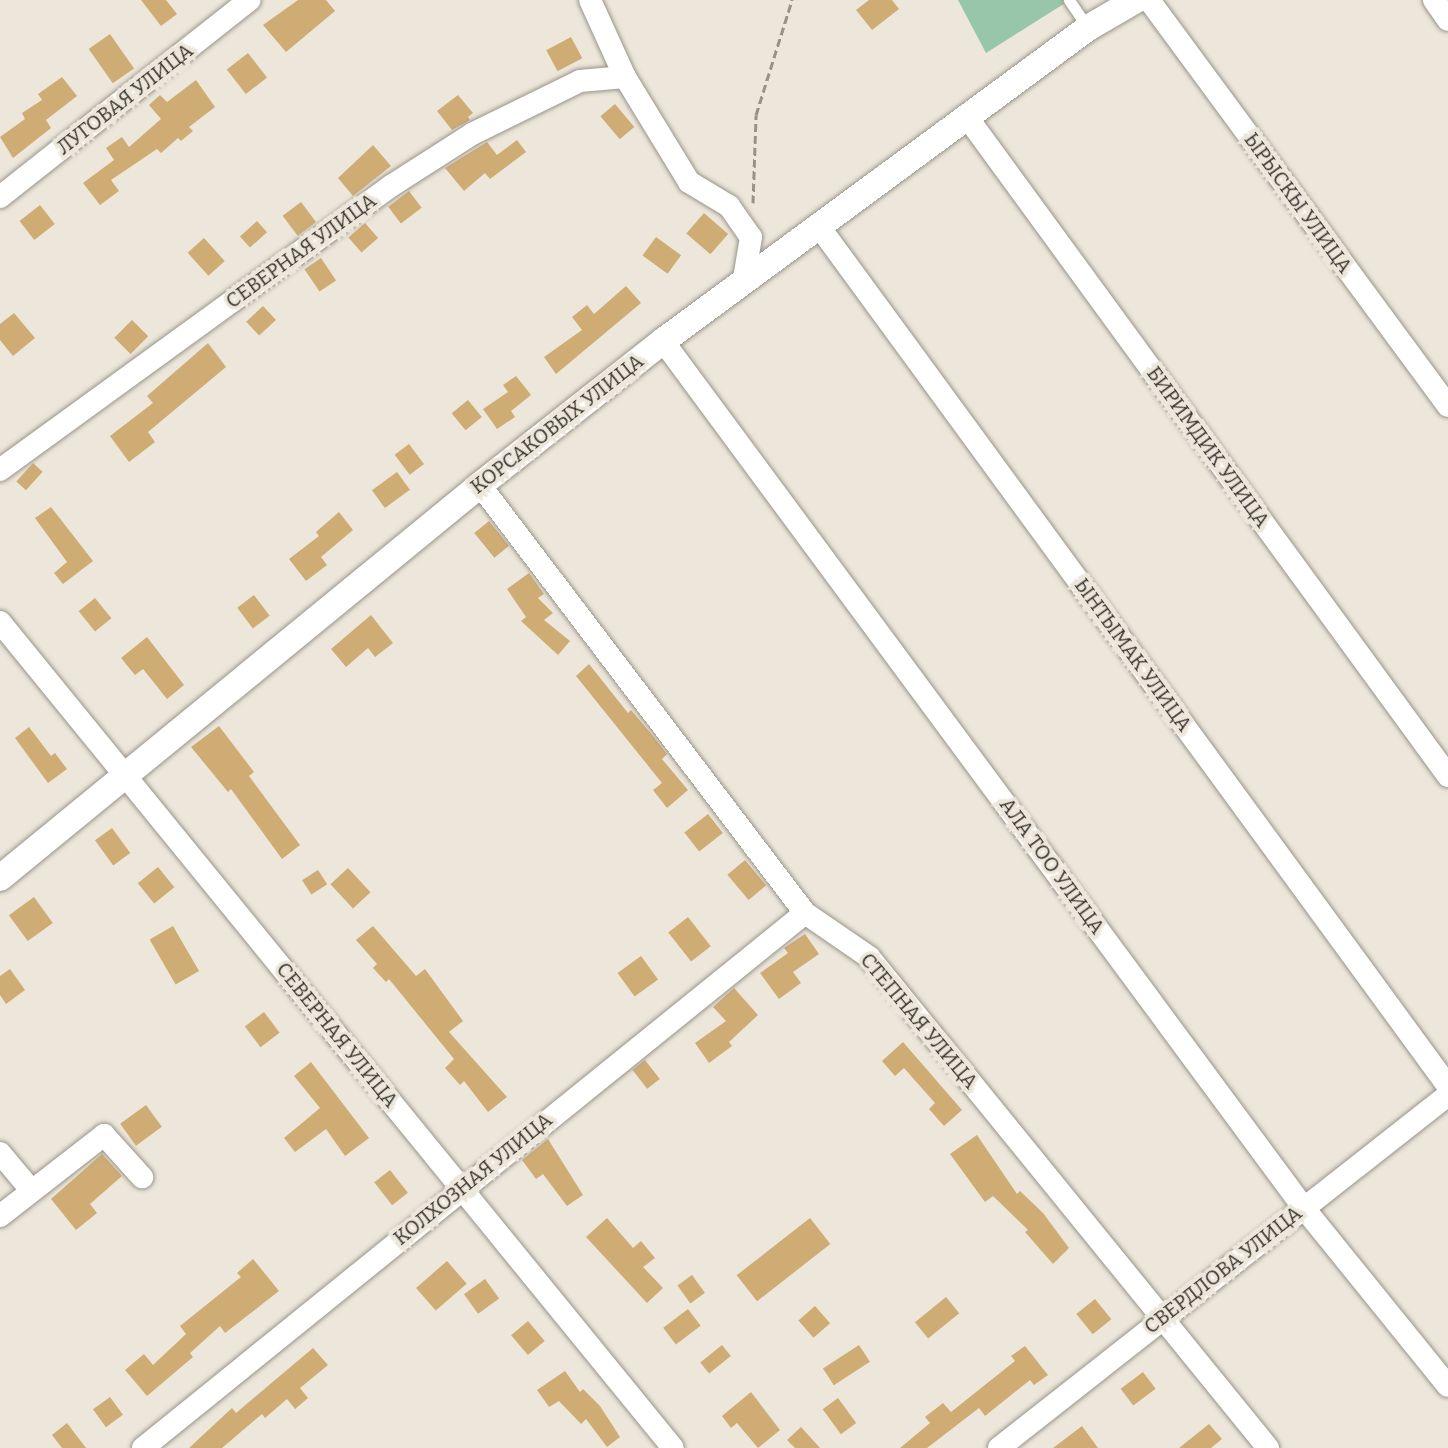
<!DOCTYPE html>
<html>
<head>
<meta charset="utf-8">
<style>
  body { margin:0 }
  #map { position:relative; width:1448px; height:1448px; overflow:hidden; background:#ece7da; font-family:Bitter,serif }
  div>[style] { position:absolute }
  .green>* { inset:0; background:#97c6aa }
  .building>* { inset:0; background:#cfac74; transform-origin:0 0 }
  .path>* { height:3px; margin-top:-1.5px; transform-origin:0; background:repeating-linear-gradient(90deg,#969289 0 8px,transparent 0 12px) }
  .roads { filter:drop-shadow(0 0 2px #999489) drop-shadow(0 0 2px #999489) }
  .service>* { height:11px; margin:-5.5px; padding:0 5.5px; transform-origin:5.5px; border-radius:5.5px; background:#fff }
  .minor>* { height:22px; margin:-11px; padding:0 11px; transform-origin:11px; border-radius:11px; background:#fff }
  .tertiary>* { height:26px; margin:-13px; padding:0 13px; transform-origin:13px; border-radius:13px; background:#fff }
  span { translate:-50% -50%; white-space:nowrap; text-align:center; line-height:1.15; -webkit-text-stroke:7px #ece7da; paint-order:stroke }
  .street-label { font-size:20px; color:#36342f }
</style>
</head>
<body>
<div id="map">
  <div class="green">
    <i style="clip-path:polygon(958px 0,1070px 0,986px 53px)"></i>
  </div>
  <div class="building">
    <i style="clip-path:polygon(141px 0,166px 0,177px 14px,161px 26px)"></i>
    <i style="clip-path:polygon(298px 0,326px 0,335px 11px,286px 52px,263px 25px)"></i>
    <i style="clip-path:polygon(869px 0,892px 0,899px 9px,872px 30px,856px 10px)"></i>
    <i style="left:110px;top:34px;width:42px;height:26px;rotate:55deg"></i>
    <i style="left:571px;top:37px;width:24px;height:28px;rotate:62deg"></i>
    <i style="left:248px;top:53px;width:31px;height:27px;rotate:52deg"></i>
    <i style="clip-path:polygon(62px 77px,77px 96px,46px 120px,51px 128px,13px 158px,0 137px,25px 119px,22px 113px,42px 100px,38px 94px)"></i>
    <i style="clip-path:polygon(196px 80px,215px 107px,189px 127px,193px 131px,181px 141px,178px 138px,161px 153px,157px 149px,111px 180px,119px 191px,100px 205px,83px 183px,114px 160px,106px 148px,122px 137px,129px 147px,161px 119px,149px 105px,160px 95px,167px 102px)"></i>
    <i style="clip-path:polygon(458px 95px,473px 113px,468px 117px,470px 120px,452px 130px,437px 111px)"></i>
    <i style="left:615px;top:104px;width:30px;height:19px;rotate:50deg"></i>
    <i style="clip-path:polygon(517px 140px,526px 152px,490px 179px,485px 173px,464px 191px,445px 168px,487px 142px,497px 155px)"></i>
    <i style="clip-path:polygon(373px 145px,391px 166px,353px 196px,338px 178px)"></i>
    <i style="left:409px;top:191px;width:21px;height:26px;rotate:53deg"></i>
    <i style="left:301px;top:202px;width:25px;height:23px;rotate:53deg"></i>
    <i style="left:40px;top:205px;width:24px;height:26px;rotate:52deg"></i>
    <i style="left:704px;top:213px;width:32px;height:27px;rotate:41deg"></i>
    <i style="left:257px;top:221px;width:15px;height:23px;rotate:48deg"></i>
    <i style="left:365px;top:223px;width:20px;height:22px;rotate:49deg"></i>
    <i style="left:656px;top:237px;width:31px;height:23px;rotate:36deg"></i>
    <i style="left:204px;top:238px;width:31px;height:22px;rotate:48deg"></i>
    <i style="left:321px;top:258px;width:27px;height:20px;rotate:56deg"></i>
    <i style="clip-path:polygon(626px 286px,641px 303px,556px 374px,544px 357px,582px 330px,572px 317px,587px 305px,594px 314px)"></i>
    <i style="left:263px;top:306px;width:19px;height:23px;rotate:47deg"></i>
    <i style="clip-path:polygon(14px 313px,35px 338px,13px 356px,0 340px,0 324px)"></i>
    <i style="left:132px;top:320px;width:23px;height:25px;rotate:45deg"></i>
    <i style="clip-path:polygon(208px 343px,226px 367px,148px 432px,155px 442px,129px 462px,110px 436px,153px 403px,147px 396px)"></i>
    <i style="clip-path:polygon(516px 376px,531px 395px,511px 411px,515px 417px,497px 429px,483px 409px,508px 392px,503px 385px)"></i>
    <i style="left:468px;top:400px;width:22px;height:21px;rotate:51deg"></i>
    <i style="left:409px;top:444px;width:25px;height:18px;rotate:53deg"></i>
    <i style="left:33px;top:463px;width:13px;height:25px;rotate:42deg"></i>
    <i style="left:397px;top:472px;width:22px;height:31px;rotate:54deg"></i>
    <i style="clip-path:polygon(51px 507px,93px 561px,63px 584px,54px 573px,67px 562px,35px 518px)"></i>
    <i style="clip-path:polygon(339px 512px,353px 530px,321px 557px,327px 565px,306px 581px,289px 559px,319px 536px,316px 532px)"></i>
    <i style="left:489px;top:521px;width:32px;height:19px;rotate:51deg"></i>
    <i style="clip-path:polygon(529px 573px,544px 594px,538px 598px,553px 613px,544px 620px,570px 641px,558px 655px,521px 621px,526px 617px,507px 589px)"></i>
    <i style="left:254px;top:595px;width:26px;height:21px;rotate:53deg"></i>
    <i style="left:95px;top:598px;width:26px;height:21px;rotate:51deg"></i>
    <i style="clip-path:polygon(371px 615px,393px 643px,375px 657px,368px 648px,346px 667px,331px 649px)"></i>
    <i style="clip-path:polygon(147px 637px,184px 685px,167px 699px,143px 669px,135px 675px,121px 658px)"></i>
    <i style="clip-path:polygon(589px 664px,628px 713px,631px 710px,653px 736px,667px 754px,662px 759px,688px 790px,667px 808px,653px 790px,662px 783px,576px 676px)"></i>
    <i style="clip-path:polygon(219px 726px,254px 772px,249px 776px,300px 845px,282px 859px,231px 789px,228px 792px,191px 747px)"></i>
    <i style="clip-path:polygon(29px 727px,51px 756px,55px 753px,67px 769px,48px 783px,15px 738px)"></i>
    <i style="left:708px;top:814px;width:24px;height:30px;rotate:52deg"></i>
    <i style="left:112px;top:828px;width:31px;height:21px;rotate:54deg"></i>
    <i style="left:745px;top:860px;width:33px;height:23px;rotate:50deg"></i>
    <i style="left:158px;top:867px;width:26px;height:26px;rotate:51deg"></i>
    <i style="left:348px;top:868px;width:33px;height:24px;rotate:47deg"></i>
    <i style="left:318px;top:870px;width:17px;height:19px;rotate:57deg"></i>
    <i style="left:34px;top:897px;width:32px;height:31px;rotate:54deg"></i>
    <i style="left:688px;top:917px;width:37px;height:25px;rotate:52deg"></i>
    <i style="left:173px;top:926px;width:52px;height:27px;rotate:60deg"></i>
    <i style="clip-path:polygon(373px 926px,416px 976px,425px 969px,463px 1021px,449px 1032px,507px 1097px,488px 1112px,464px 1081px,460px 1085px,445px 1068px,454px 1059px,389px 979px,386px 982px,373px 968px,377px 964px,356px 940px)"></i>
    <i style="clip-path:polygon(805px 934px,819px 954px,793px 972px,801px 983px,779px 999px,760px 973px,788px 953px,784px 948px)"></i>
    <i style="left:641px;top:956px;width:29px;height:29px;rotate:54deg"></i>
    <i style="clip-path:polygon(10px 969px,25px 990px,6px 1004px,0 995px,0 976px)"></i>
    <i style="clip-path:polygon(734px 988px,758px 1015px,729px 1042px,732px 1046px,709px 1063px,695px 1043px,726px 1021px,713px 1007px)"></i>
    <i style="left:264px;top:1012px;width:26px;height:24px;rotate:53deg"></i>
    <i style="clip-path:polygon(903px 1042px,962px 1110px,944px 1126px,929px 1109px,935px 1103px,904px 1068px,895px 1076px,882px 1061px)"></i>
    <i style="left:645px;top:1060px;width:24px;height:16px;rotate:52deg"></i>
    <i style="clip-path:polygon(311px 1062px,369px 1138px,345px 1156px,326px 1129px,295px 1152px,284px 1138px,320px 1108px,294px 1076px)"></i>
    <i style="left:146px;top:1105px;width:27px;height:32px;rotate:54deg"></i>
    <i style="clip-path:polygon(977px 1135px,1017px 1194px,1020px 1191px,1043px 1213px,1069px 1248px,1053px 1264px,1025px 1232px,1028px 1230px,993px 1196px,985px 1202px,950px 1154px)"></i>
    <i style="clip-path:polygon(548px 1139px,583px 1195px,567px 1206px,543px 1174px,536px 1179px,522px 1160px)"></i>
    <i style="clip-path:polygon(102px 1154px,122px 1176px,90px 1204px,97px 1213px,76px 1230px,51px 1199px)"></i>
    <i style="left:390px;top:1170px;width:29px;height:20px;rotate:52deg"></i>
    <i style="clip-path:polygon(607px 1218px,633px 1248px,641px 1241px,655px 1258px,643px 1267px,663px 1288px,647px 1303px,586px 1237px)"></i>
    <i style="left:810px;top:1218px;width:33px;height:93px;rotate:52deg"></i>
    <i style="clip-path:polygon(253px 1259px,279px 1291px,225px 1333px,220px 1326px,190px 1353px,193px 1357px,147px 1396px,125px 1370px,144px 1354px,153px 1365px,186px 1334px,180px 1326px,241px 1277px,237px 1273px)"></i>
    <i style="left:447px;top:1261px;width:30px;height:41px;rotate:49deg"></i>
    <i style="left:692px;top:1275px;width:22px;height:18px;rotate:54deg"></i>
    <i style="left:485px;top:1279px;width:24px;height:26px;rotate:54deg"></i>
    <i style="left:946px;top:1297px;width:21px;height:40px;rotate:51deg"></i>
    <i style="left:1095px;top:1299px;width:26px;height:24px;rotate:51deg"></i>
    <i style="left:815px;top:1306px;width:23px;height:22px;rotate:49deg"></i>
    <i style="left:688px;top:1309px;width:21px;height:31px;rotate:53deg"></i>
    <i style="left:528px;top:1321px;width:26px;height:22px;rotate:50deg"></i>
    <i style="left:722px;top:1345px;width:14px;height:28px;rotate:51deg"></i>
    <i style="left:859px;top:1345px;width:20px;height:43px;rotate:57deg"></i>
    <i style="clip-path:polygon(1025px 1346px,1048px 1375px,1034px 1385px,1030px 1380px,985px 1416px,979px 1408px,927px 1448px,900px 1448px,930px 1423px,925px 1417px,943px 1403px,951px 1412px,1015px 1361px,1011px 1356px)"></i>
    <i style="clip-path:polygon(313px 1348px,328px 1365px,300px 1388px,308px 1398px,295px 1409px,287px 1399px,265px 1418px,262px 1414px,222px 1448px,189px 1448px,232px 1408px,236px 1413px)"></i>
    <i style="clip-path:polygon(565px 1371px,580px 1392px,583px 1389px,600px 1406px,620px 1437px,607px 1447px,586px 1419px,581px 1424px,559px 1401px,549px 1407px,537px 1390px)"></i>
    <i style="left:1143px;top:1372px;width:21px;height:28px;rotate:53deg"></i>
    <i style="clip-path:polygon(751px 1392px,780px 1430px,758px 1448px,737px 1423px,731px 1428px,722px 1416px)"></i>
    <i style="left:110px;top:1397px;width:22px;height:21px;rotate:54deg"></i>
    <i style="left:838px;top:1398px;width:31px;height:19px;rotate:54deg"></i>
    <i style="clip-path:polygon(67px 1423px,86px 1448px,62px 1448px,52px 1435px)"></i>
    <i style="clip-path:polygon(1209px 1424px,1222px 1439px,1211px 1448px,1179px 1448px)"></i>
    <i style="clip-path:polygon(1082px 1426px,1098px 1448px,1053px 1448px)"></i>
    <i style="clip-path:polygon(801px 1427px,820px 1448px,795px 1448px,787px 1440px)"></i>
  </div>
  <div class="path">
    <i style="left:753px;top:203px;width:88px;rotate:-88deg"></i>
    <i style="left:756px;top:115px;width:121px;rotate:-72.6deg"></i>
  </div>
  <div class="roads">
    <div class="service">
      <i style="left:1069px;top:0;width:34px;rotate:56deg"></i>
    </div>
    <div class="minor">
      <i style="left:590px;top:0;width:85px;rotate:65.6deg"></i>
      <i style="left:625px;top:77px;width:123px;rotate:58.6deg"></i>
      <i style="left:689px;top:182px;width:47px;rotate:31deg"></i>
      <i style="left:729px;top:206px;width:38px;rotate:55deg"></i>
      <i style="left:751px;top:237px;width:43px;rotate:99.5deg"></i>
      <i style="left:1149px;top:0;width:504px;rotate:53.63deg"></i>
      <i style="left:1434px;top:0;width:24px;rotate:55deg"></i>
      <i style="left:967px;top:117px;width:816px;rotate:53.87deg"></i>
      <i style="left:0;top:197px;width:318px;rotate:-38.3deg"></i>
      <i style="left:818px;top:225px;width:1067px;rotate:53.81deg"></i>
      <i style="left:663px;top:341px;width:1077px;rotate:53.53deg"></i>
      <i style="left:1303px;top:1207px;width:230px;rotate:51deg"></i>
      <i style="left:0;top:470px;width:483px;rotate:-36deg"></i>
      <i style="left:391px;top:186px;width:96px;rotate:-32.7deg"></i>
      <i style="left:472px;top:134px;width:120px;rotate:-26.1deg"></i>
      <i style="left:580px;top:81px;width:45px;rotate:-5.1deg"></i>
      <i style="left:480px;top:485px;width:537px;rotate:52.79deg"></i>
      <i style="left:805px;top:913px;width:78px;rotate:34.5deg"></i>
      <i style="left:869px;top:957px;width:633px;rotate:50.9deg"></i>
      <i style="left:0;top:622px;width:1065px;rotate:50.83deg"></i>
      <i style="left:0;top:1153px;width:48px;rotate:50deg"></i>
      <i style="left:0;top:1216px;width:132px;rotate:-37.9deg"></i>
      <i style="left:104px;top:1135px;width:57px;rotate:47.9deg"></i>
      <i style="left:143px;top:1448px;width:851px;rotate:-38.94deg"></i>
      <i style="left:999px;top:1448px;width:571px;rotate:-38.17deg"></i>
    </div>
    <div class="tertiary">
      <i style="left:0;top:878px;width:620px;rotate:-39.31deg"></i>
      <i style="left:480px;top:485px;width:233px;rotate:-38.2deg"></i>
      <i style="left:663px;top:341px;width:528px;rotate:-36.37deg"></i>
      <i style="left:1088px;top:28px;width:56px;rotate:-30.3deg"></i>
    </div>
  </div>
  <div class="street-label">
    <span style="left:125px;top:99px;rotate:-38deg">ЛУГОВАЯ УЛИЦА</span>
    <span style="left:1298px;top:203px;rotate:54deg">ЫРЫСКЫ УЛИЦА</span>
    <span style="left:301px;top:251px;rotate:-36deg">СЕВЕРНАЯ УЛИЦА</span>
    <span style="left:557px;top:424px;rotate:-38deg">КОРСАКОВЫХ УЛИЦА</span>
    <span style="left:1208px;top:447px;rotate:54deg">БИРИМДИК УЛИЦА</span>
    <span style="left:1133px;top:655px;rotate:54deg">ЫНТЫМАК УЛИЦА</span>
    <span style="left:1052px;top:866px;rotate:54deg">АЛА ТОО УЛИЦА</span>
    <span style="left:919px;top:1021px;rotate:50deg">СТЕПНАЯ УЛИЦА</span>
    <span style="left:337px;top:1035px;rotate:51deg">СЕВЕРНАЯ УЛИЦА</span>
    <span style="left:473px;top:1179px;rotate:-39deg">КОЛХОЗНАЯ УЛИЦА</span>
    <span style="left:1223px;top:1270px;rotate:-38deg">СВЕРДЛОВА УЛИЦА</span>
  </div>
</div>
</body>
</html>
